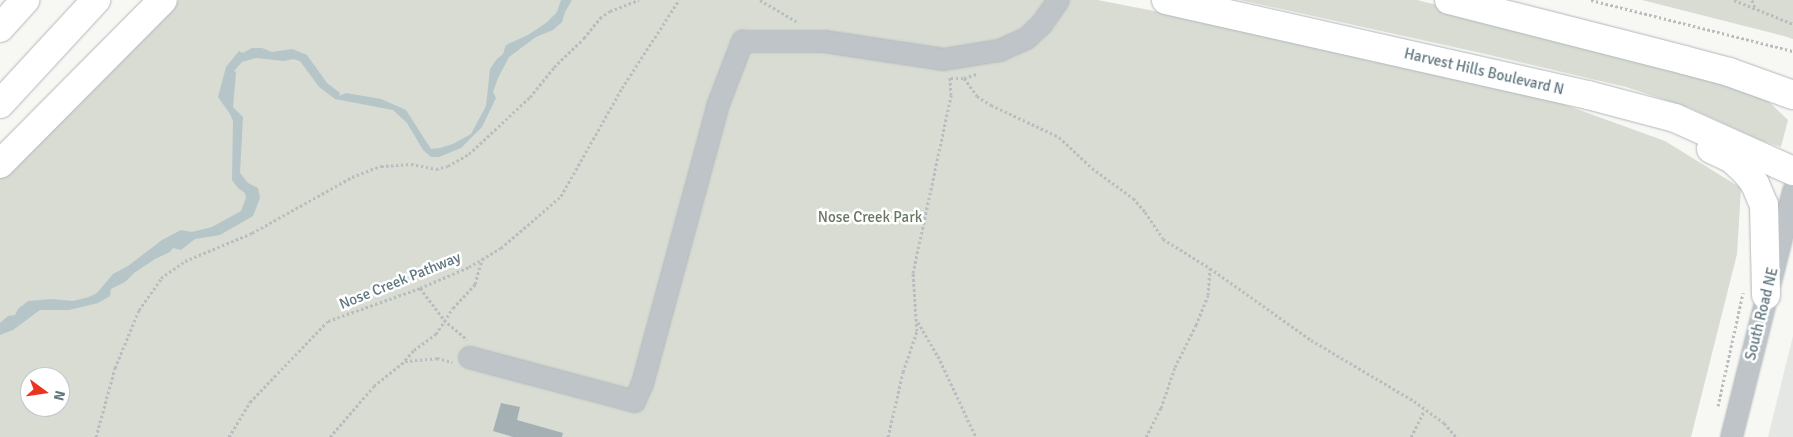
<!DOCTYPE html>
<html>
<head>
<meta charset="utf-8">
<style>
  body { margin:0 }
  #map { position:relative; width:1793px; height:437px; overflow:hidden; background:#f7f7f4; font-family:Signika,sans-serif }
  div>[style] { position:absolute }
  .built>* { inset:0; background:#e5e7e5 }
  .green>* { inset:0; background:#d8dcd3 }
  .water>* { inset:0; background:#b5c5c8 }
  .building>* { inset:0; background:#a4b0b4 }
  .path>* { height:3px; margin-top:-1.5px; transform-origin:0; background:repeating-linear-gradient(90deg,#b8bdbf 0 2.5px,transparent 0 5px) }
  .roads { filter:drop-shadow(0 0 1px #b1b8bb) drop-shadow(0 0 1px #b1b8bb) }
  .minor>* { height:21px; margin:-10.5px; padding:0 10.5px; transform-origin:10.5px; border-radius:10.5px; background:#bec4c7 }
  .major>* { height:28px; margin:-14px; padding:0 14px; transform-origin:14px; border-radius:14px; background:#fff }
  span { translate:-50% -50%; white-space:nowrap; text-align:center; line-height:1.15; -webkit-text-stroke:5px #fff; paint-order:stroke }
  .street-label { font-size:15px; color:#617780 }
  .park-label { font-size:15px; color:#687860 }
  .north { position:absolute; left:20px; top:367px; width:50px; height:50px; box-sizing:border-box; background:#fff; border:1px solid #c0c9cc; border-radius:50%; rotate:104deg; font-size:14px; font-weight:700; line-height:20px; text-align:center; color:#617780 }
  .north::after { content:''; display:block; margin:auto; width:18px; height:22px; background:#eb3321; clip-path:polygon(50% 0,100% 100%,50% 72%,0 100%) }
</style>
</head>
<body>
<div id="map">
  <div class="built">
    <i style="clip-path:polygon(1793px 336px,1793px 437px,1768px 437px)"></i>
  </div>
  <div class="green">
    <i style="clip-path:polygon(evenodd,179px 0,1098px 0,1321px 44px,1552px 100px,1665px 141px,1741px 188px,1737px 254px,1691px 437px,0 437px,0 178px,179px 0,30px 377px,60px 377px,60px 407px,30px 407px,30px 377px)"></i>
    <i style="clip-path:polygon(1240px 0,1417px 0,1711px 75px,1769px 102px,1788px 120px,1781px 147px,1760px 140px,1690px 108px,1626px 87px,1481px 53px)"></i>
    <i style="clip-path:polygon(1642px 0,1793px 0,1793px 39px,1784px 36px)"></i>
  </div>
  <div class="water">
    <i style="clip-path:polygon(561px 0,572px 0,565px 12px,562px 22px,553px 30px,536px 37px,509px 57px,498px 78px,493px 92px,496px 98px,482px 127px,461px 148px,439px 157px,431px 157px,423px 150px,407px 123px,393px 110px,335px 99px,319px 87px,300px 61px,293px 59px,284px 61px,256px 58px,242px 62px,234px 71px,236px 72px,233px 107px,243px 117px,240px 173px,248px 183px,258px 188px,260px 198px,253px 216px,220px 235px,195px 239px,181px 250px,173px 248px,170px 252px,155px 259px,134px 273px,125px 282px,111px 289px,110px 296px,98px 303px,69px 310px,40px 310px,13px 330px,0 335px,0 323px,8px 316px,15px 315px,18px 309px,28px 301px,52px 299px,73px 301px,89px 297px,97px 293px,113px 274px,128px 266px,162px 240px,181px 230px,192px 232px,212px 227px,241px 211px,246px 198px,245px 193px,238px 188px,232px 180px,233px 121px,230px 114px,218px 97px,226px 67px,239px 51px,243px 53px,252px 48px,262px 48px,272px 52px,292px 49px,307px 55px,327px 83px,340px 93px,339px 96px,346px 93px,381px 99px,406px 110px,431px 149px,440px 148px,453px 144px,471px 134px,486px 106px,490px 69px,496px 60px,503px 54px,506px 45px,528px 35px,546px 23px,557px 12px)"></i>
  </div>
  <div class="building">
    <i style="clip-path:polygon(501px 403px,520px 407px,517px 420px,563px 433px,562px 437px,513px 437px,493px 431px)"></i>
  </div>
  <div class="path">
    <i style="left:760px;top:0;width:42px;rotate:30.3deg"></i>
    <i style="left:1591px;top:0;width:208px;rotate:14.2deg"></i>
    <i style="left:1734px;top:0;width:64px;rotate:22.1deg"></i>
    <i style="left:1752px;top:0;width:9px;rotate:69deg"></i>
    <i style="left:951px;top:78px;width:13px"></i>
    <i style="left:964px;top:78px;width:14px;rotate:-17deg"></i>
    <i style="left:964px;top:78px;width:22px;rotate:54deg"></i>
    <i style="left:977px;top:96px;width:17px;rotate:33deg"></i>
    <i style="left:991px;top:105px;width:75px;rotate:25.2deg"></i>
    <i style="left:1059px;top:137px;width:45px;rotate:43.2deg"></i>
    <i style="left:1092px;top:168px;width:51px;rotate:36.2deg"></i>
    <i style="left:1133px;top:198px;width:18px;rotate:49deg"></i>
    <i style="left:1145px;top:212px;width:32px;rotate:56deg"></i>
    <i style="left:1163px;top:239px;width:55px;rotate:31.7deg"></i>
    <i style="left:1210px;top:268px;width:124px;rotate:35.5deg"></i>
    <i style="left:1311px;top:340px;width:120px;rotate:30.6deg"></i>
    <i style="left:1414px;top:401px;width:37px;rotate:36deg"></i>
    <i style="left:1444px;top:423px;width:18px;rotate:49deg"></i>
    <i style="left:420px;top:288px;width:40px;rotate:53deg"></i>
    <i style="left:444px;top:320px;width:30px;rotate:40deg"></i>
    <i style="left:918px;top:322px;width:39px;rotate:60deg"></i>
    <i style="left:938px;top:356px;width:89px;rotate:64.9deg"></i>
    <i style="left:405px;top:360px;width:13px;rotate:-48deg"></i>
    <i style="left:414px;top:350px;width:27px;rotate:-36deg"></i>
    <i style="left:436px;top:334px;width:31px;rotate:-57deg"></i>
    <i style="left:453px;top:308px;width:33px;rotate:-47deg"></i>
    <i style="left:475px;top:284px;width:26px;rotate:-74deg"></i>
    <i style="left:1718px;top:406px;width:116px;rotate:-77.5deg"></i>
    <i style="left:96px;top:437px;width:72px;rotate:-74.6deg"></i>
    <i style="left:115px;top:368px;width:63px;rotate:-67.5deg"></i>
    <i style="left:139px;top:310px;width:39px;rotate:-55deg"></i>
    <i style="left:161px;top:278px;width:29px;rotate:-35deg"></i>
    <i style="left:185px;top:261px;width:73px;rotate:-22.7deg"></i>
    <i style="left:252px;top:233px;width:115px;rotate:-29.2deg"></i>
    <i style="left:352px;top:177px;width:31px;rotate:-21deg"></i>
    <i style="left:381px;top:166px;width:30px;rotate:-4deg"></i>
    <i style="left:411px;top:164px;width:25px;rotate:11deg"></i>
    <i style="left:436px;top:169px;width:12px;rotate:-14deg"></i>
    <i style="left:448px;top:166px;width:24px;rotate:-30deg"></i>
    <i style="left:469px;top:154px;width:83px;rotate:-43.1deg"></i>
    <i style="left:530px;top:97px;width:38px;rotate:-51deg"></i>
    <i style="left:554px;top:67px;width:42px;rotate:-44deg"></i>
    <i style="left:584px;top:38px;width:26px;rotate:-51deg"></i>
    <i style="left:600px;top:18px;width:12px;rotate:-35deg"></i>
    <i style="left:610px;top:11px;width:31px;rotate:-21deg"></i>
    <i style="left:229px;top:437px;width:41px;rotate:-59deg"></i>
    <i style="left:250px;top:402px;width:112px;rotate:-46.1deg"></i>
    <i style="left:328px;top:321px;width:98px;rotate:-19.7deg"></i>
    <i style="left:420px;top:288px;width:53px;rotate:-23.2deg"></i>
    <i style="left:469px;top:267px;width:37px;rotate:-31deg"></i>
    <i style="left:501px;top:248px;width:79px;rotate:-40.9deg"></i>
    <i style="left:561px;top:196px;width:124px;rotate:-60.5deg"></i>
    <i style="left:622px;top:88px;width:105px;rotate:-57.1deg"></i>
    <i style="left:330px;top:437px;width:67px;rotate:-49.2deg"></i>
    <i style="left:374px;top:386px;width:40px;rotate:-39deg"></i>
    <i style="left:405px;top:361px;width:32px;rotate:-5deg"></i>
    <i style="left:437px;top:358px;width:16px;rotate:15deg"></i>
    <i style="left:888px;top:437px;width:67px;rotate:-77deg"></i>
    <i style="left:903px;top:372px;width:43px;rotate:-71.1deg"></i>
    <i style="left:917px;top:331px;width:58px;rotate:-93.9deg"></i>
    <i style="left:913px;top:273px;width:182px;rotate:-77.9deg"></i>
    <i style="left:951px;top:95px;width:19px;rotate:-93deg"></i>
    <i style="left:1146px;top:437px;width:33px;rotate:-63deg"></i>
    <i style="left:1161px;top:408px;width:43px;rotate:-71.1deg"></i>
    <i style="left:1175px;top:367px;width:47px;rotate:-63.4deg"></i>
    <i style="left:1196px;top:325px;width:32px;rotate:-68deg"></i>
    <i style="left:1208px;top:295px;width:27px;rotate:-86deg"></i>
    <i style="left:1411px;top:437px;width:30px;rotate:-63deg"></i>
  </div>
  <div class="roads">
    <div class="minor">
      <i style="left:469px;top:357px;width:171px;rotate:14.9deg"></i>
      <i style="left:634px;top:401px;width:20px;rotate:-66deg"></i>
      <i style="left:642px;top:383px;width:287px;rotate:-74.8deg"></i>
      <i style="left:717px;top:106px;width:70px;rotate:-69deg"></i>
      <i style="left:742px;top:41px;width:82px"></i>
      <i style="left:824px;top:41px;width:120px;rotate:8.6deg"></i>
      <i style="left:943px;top:59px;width:57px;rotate:-9.1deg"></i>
      <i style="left:999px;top:50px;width:30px;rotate:-24deg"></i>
      <i style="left:1026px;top:38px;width:21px;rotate:-43deg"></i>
      <i style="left:1041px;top:24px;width:29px;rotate:-55deg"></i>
      <i style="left:1731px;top:437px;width:254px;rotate:-75.9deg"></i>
    </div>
    <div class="major">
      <i style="left:1166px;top:0;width:433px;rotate:12.7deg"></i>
      <i style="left:1588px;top:95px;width:90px;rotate:14.8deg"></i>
      <i style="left:1675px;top:118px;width:129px;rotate:24.2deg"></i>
      <i style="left:1449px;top:0;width:243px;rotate:14.3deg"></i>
      <i style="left:1684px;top:60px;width:47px;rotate:14.9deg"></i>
      <i style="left:1729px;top:72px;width:68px;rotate:19.8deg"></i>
      <i style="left:0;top:28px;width:38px;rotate:-48deg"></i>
      <i style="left:0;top:104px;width:142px;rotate:-47.3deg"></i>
      <i style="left:1711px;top:149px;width:23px;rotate:25deg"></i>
      <i style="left:1732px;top:159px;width:18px;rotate:43deg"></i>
      <i style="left:1745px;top:171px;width:16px;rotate:52deg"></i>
      <i style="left:1755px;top:184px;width:23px;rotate:67deg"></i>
      <i style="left:1764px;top:205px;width:90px;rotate:88.7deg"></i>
      <i style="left:0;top:164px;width:231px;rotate:-45.2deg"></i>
    </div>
  </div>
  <div class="street-label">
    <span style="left:1484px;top:72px;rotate:13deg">Harvest Hills Boulevard N</span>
    <span style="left:400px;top:281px;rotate:-22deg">Nose Creek Pathway</span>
    <span style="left:1762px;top:314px;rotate:-76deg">South Road NE</span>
  </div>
  <div class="park-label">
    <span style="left:870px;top:218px">Nose Creek Park</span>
  </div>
  <div class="north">N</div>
</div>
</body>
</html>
